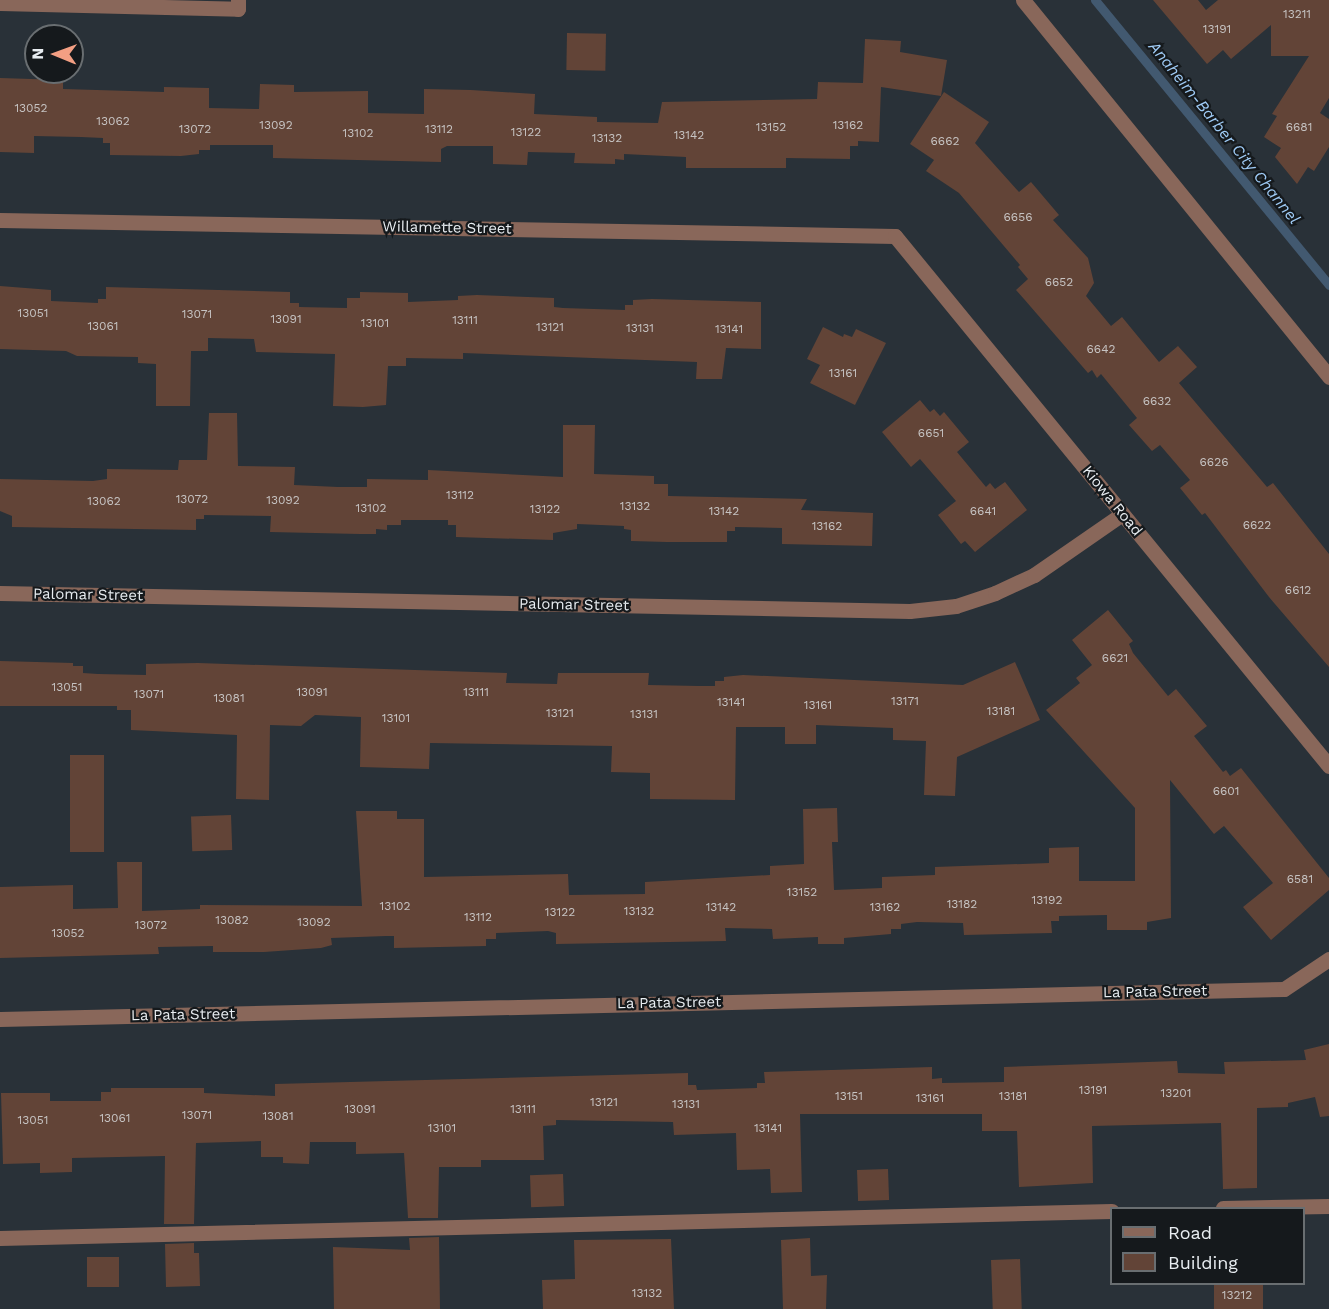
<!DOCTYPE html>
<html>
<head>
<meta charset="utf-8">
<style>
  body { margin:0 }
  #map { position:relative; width:1329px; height:1309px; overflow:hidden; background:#293138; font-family:"Work Sans",sans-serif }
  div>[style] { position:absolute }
  .stream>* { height:9px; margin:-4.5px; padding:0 4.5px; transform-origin:4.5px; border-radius:4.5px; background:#425970 }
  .building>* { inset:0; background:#624437; transform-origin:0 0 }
  .lane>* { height:15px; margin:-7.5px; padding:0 7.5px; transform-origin:7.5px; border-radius:7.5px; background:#89675a }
  .street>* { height:15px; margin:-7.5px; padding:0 7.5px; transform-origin:7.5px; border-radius:7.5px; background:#89675a }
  span { translate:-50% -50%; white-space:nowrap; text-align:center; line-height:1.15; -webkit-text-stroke:4.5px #15191c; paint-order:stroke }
  .number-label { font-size:12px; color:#c6c3c2 }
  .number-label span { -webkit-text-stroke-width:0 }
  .street-label { font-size:15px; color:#e8edf1 }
  .water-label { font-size:16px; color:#9fcbf6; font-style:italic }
  .legend { position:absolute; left:1110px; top:1207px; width:195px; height:78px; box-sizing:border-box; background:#15191c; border:2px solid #696e71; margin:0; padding:8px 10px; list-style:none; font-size:18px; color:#e8edf1 }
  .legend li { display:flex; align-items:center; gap:12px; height:30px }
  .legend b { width:30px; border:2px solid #696e71 }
  .north { position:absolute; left:24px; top:24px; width:60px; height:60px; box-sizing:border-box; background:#15191c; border:2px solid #696e71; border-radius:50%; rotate:271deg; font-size:16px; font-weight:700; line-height:24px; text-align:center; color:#e8edf1 }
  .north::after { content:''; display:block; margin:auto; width:21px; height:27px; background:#f39f83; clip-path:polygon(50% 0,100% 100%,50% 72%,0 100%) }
</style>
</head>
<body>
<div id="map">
  <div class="stream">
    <i style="left:1095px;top:0;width:369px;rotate:50.6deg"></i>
  </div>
  <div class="building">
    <i style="clip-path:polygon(1153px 0,1198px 0,1206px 10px,1218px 0,1329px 0,1329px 98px,1320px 113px,1329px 119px,1329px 147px,1314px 171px,1308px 167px,1297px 184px,1275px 157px,1281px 148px,1264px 137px,1277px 116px,1272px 114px,1309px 56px,1271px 56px,1271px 25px,1231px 59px,1223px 50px,1207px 64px)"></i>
    <i style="left:567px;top:33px;width:39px;height:37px;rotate:1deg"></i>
    <i style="clip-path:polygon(865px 39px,901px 41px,900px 52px,947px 60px,941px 96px,881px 87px,879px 142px,858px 141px,858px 146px,850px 146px,850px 159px,786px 158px,786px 168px,686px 168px,686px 157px,624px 154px,624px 160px,615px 159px,615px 164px,574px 163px,575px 153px,528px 152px,527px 165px,493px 164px,493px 146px,447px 146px,441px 149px,441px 162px,273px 158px,273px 145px,210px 145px,210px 150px,199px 150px,199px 154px,181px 156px,110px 155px,110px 143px,103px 143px,103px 138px,81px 137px,34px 136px,34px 153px,0 152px,0 78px,63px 80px,63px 89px,164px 92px,164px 87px,209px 88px,209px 108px,259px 109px,260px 84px,294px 85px,294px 92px,368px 91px,368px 113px,424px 114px,424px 89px,471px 90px,535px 94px,534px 114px,597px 117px,597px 122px,658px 123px,662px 102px,817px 99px,818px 82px,863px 83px)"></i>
    <i style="clip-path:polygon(944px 92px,989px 122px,975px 143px,1019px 192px,1031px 182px,1059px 215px,1053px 220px,1088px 258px,1094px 283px,1086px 296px,1111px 326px,1122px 317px,1159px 362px,1178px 346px,1197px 367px,1179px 383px,1267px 487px,1273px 483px,1329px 554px,1329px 667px,1269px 597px,1205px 513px,1202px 515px,1180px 488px,1190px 480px,1160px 445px,1152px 451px,1129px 425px,1137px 418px,1101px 374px,1097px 378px,1092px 370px,1088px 373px,1024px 299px,1016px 290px,1028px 279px,1018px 267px,1020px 265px,959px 193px,926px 171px,934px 160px,910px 144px)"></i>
    <i style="clip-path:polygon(0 286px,51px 290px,51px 301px,98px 303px,98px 299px,106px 299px,106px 287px,290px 292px,290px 303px,299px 303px,299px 307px,347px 308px,347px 298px,360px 298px,360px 292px,408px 293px,408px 302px,458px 300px,458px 296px,477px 295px,554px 298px,554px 307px,563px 308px,625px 310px,625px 305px,633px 305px,633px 300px,652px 299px,761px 302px,761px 349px,726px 348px,722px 379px,696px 379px,697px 362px,463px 353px,463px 359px,406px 358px,406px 366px,388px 366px,386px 405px,363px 407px,333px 406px,335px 354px,256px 352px,254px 339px,208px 338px,208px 351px,191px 351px,190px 406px,156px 406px,156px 364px,138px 363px,138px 357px,77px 356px,66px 351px,0 349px)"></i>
    <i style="clip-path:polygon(823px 327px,843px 337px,844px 334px,852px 337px,856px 329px,886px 343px,855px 405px,810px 383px,820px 365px,807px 359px)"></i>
    <i style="clip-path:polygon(920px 400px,930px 412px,934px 409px,940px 416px,944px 412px,969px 442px,957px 452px,986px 487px,990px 483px,995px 489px,1005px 482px,1027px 510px,975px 552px,965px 541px,961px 544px,938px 515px,956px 501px,920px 459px,911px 467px,882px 432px)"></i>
    <i style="clip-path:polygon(209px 413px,237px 413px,238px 466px,295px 467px,294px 485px,338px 487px,367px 487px,367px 479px,428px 480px,428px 470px,563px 477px,563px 425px,595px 425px,594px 474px,654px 476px,654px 484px,668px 484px,668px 496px,807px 499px,801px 510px,873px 513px,872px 546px,782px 544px,782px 528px,735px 527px,735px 531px,727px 531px,727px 542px,667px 542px,631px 541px,631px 530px,624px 529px,624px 526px,577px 524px,577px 529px,553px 533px,553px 540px,456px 537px,456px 525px,448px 525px,448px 520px,401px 520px,401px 525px,387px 525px,387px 530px,376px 529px,376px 534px,360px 534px,270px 532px,271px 516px,204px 515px,204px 519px,196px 519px,196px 530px,12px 527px,12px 516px,0 511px,0 479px,93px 481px,107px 479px,107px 469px,178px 470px,179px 460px,207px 460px)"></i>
    <i style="clip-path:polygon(1108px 610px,1133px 641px,1129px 644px,1133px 653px,1168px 696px,1176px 689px,1207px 726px,1194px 736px,1223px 772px,1226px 770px,1230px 776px,1241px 768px,1329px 878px,1329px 890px,1271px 940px,1243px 907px,1273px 883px,1224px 826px,1214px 834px,1170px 780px,1171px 918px,1147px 922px,1147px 930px,1107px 930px,1107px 915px,1059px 916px,1059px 921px,1051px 921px,1052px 933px,964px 935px,963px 923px,917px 922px,901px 924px,901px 929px,891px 929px,891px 934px,844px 938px,844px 944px,818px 944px,818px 937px,773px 939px,772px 929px,725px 928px,726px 941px,556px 944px,556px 933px,548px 931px,496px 933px,496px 939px,486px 939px,486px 946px,394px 948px,394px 936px,386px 936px,331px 938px,332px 945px,321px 948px,264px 952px,213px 952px,213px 946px,158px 947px,159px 954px,0 958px,0 887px,73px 885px,73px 909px,118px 908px,117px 862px,142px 862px,142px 911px,200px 909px,200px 905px,362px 906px,356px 811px,397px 811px,397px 819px,424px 819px,424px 877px,568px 874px,569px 895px,645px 894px,645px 882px,770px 875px,770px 866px,804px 864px,803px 809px,837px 808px,838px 842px,832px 842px,834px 890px,882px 888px,882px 877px,935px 875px,935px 867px,1049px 863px,1049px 848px,1079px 847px,1079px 881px,1135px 881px,1135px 808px,1046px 710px,1080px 683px,1076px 678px,1092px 665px,1072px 640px)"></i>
    <i style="clip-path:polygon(0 661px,73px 663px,73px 666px,83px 666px,83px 673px,98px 674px,146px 675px,146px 664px,198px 663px,507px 673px,506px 683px,557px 684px,558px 673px,649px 673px,648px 685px,699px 686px,715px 686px,715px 681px,724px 681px,724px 677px,743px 675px,963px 685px,1015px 662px,1040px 720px,957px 757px,955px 796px,924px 795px,926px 741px,893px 740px,893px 728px,816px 725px,816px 744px,785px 744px,785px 727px,736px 727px,735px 800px,650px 799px,650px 773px,611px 772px,612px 746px,430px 743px,429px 769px,360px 767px,361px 717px,315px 715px,301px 726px,270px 725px,269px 800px,236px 799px,237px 735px,131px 730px,131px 710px,117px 710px,117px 706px,0 706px)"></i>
    <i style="left:70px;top:755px;width:34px;height:97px"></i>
    <i style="left:231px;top:815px;width:35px;height:40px;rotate:88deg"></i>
    <i style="clip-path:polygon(1329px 1044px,1329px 1116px,1320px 1117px,1315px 1097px,1288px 1103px,1288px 1107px,1257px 1108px,1257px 1188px,1223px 1189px,1221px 1123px,1092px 1126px,1093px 1183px,1019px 1187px,1017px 1131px,982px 1131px,982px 1114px,800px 1114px,802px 1192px,771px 1193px,770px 1169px,737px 1170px,736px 1133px,674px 1135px,673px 1122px,556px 1120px,556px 1125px,543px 1126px,544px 1160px,481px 1160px,481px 1167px,439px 1167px,438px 1218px,408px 1218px,404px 1153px,356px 1154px,356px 1142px,310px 1142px,309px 1164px,283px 1163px,283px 1157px,261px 1157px,261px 1141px,196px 1143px,194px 1224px,164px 1224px,165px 1156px,72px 1158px,72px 1172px,40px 1173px,40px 1163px,3px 1164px,1px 1093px,50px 1093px,50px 1101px,101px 1101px,101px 1092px,111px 1092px,111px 1088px,204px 1088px,204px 1093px,275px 1096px,275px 1084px,688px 1073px,688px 1085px,696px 1085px,697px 1090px,757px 1088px,757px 1083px,765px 1083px,764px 1072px,932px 1067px,932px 1079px,942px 1078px,942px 1083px,1004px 1082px,1004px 1067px,1177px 1061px,1178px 1073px,1225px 1074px,1224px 1062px,1306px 1060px,1304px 1050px)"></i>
    <i style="left:888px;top:1169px;width:31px;height:31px;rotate:88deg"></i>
    <i style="left:563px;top:1174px;width:32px;height:33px;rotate:88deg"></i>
    <i style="clip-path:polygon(439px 1237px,440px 1309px,334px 1309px,333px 1247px,410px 1250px,409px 1238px)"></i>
    <i style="clip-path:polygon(810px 1238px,811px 1276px,827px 1275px,826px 1309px,783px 1309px,781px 1240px)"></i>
    <i style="clip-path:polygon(671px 1239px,674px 1309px,543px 1309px,542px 1280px,575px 1279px,574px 1240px)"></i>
    <i style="clip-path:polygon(194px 1243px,194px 1253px,199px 1253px,200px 1286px,166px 1287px,165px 1244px)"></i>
    <i style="left:87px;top:1257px;width:32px;height:30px"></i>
    <i style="left:1020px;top:1259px;width:50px;height:29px;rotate:88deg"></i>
    <i style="left:1214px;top:1284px;width:49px;height:25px"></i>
  </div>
  <div class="lane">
    <i style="left:1023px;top:0;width:486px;rotate:50.9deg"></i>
    <i style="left:0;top:3px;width:238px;rotate:1.4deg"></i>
    <i style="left:238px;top:9px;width:9px;rotate:-90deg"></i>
    <i style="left:1223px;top:1208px;width:106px;rotate:-1.1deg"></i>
    <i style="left:0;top:1238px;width:1112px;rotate:-1.39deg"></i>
  </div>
  <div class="street">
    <i style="left:0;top:220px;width:895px;rotate:1.02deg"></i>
    <i style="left:895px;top:236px;width:685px;rotate:50.69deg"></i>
    <i style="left:0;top:593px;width:910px;rotate:1.13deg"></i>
    <i style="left:910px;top:611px;width:46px;rotate:-6.2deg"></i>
    <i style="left:956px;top:606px;width:41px;rotate:-18.4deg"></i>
    <i style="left:995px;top:593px;width:43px;rotate:-24.8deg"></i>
    <i style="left:1034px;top:575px;width:107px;rotate:-34.7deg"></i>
    <i style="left:0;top:1019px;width:1284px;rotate:-1.34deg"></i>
    <i style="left:1284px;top:989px;width:54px;rotate:-33.7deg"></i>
  </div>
  <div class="number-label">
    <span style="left:1297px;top:15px">13211</span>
    <span style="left:1217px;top:30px">13191</span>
    <span style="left:31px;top:109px">13052</span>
    <span style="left:113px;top:122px">13062</span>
    <span style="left:276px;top:126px">13092</span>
    <span style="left:848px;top:126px">13162</span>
    <span style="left:771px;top:128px">13152</span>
    <span style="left:1299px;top:128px">6681</span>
    <span style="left:195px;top:130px">13072</span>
    <span style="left:439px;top:130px">13112</span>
    <span style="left:526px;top:133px">13122</span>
    <span style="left:358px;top:134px">13102</span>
    <span style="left:689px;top:136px">13142</span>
    <span style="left:607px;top:139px">13132</span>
    <span style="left:945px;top:142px">6662</span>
    <span style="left:1018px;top:218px">6656</span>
    <span style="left:1059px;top:283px">6652</span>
    <span style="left:33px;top:314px">13051</span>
    <span style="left:197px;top:315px">13071</span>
    <span style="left:286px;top:320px">13091</span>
    <span style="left:465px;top:321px">13111</span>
    <span style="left:375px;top:324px">13101</span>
    <span style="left:103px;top:327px">13061</span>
    <span style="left:550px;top:328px">13121</span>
    <span style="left:640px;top:329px">13131</span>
    <span style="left:729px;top:330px">13141</span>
    <span style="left:1101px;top:350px">6642</span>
    <span style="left:843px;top:374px">13161</span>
    <span style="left:1157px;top:402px">6632</span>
    <span style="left:931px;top:434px">6651</span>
    <span style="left:1214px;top:463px">6626</span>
    <span style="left:460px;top:496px">13112</span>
    <span style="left:192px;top:500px">13072</span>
    <span style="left:283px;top:501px">13092</span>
    <span style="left:104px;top:502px">13062</span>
    <span style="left:635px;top:507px">13132</span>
    <span style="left:371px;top:509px">13102</span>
    <span style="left:545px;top:510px">13122</span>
    <span style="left:724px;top:512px">13142</span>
    <span style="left:983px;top:512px">6641</span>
    <span style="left:1257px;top:526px">6622</span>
    <span style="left:827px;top:527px">13162</span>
    <span style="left:1298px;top:591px">6612</span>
    <span style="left:1115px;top:659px">6621</span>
    <span style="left:67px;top:688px">13051</span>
    <span style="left:312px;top:693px">13091</span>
    <span style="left:476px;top:693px">13111</span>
    <span style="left:149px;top:695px">13071</span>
    <span style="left:229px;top:699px">13081</span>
    <span style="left:905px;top:702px">13171</span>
    <span style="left:731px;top:703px">13141</span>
    <span style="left:818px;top:706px">13161</span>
    <span style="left:1001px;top:712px">13181</span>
    <span style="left:560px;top:714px">13121</span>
    <span style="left:644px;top:715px">13131</span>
    <span style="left:396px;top:719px">13101</span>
    <span style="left:1226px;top:792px">6601</span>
    <span style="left:1300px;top:880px">6581</span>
    <span style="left:802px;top:893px">13152</span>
    <span style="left:1047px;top:901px">13192</span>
    <span style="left:962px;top:905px">13182</span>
    <span style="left:395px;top:907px">13102</span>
    <span style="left:721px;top:908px">13142</span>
    <span style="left:885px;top:908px">13162</span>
    <span style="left:639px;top:912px">13132</span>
    <span style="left:560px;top:913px">13122</span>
    <span style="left:478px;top:918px">13112</span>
    <span style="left:232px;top:921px">13082</span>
    <span style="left:314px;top:923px">13092</span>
    <span style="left:151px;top:926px">13072</span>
    <span style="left:68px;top:934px">13052</span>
    <span style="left:1093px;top:1091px">13191</span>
    <span style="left:1176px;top:1094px">13201</span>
    <span style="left:849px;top:1097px">13151</span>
    <span style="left:1013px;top:1097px">13181</span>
    <span style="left:930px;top:1099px">13161</span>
    <span style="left:604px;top:1103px">13121</span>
    <span style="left:686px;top:1105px">13131</span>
    <span style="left:360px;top:1110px">13091</span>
    <span style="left:523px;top:1110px">13111</span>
    <span style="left:197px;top:1116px">13071</span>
    <span style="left:278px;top:1117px">13081</span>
    <span style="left:115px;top:1119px">13061</span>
    <span style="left:33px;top:1121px">13051</span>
    <span style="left:442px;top:1129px">13101</span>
    <span style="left:768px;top:1129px">13141</span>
    <span style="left:647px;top:1294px">13132</span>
    <span style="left:1237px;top:1296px">13212</span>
  </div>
  <div class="street-label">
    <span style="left:447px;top:228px;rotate:1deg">Willamette Street</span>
    <span style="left:1112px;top:501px;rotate:51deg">Kiowa Road</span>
    <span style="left:88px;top:595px;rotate:1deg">Palomar Street</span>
    <span style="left:574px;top:605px;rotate:1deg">Palomar Street</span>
    <span style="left:1155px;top:992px;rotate:-1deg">La Pata Street</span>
    <span style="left:669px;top:1003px;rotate:-1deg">La Pata Street</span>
    <span style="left:183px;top:1015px;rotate:-1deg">La Pata Street</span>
  </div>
  <div class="water-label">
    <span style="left:1224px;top:133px;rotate:51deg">Anaheim-Barber City Channel</span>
  </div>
  <ul class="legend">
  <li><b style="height:8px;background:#89675a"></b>Road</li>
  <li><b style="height:16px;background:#624437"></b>Building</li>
  </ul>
  <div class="north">N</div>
</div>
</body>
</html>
